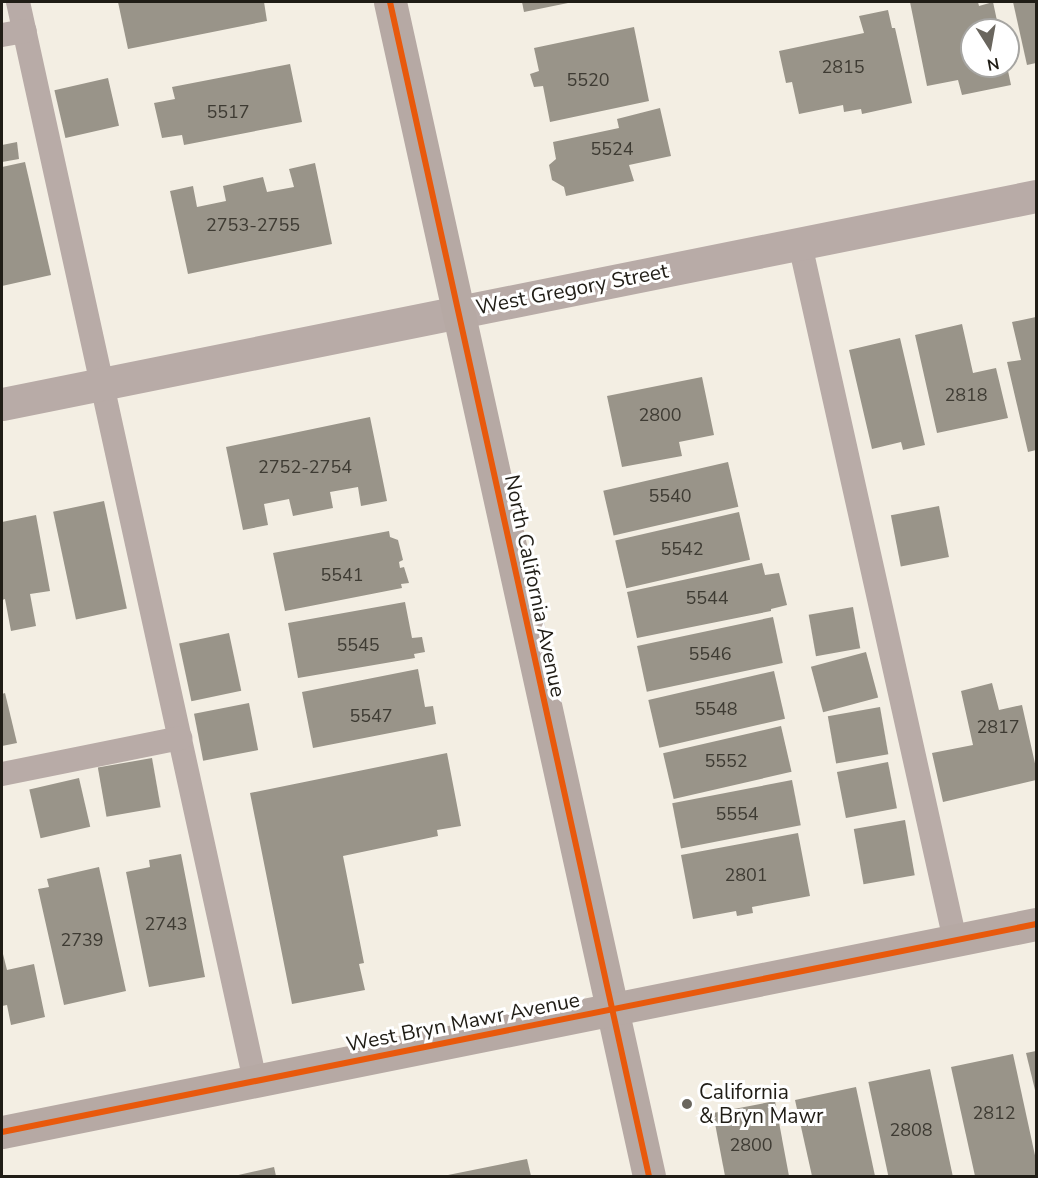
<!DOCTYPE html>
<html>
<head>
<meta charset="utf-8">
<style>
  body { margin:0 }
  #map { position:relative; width:1038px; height:1178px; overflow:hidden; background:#f3eee3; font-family:"Nunito Sans",sans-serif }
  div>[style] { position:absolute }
  .building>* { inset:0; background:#999489; transform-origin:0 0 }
  .lane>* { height:24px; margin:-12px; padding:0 12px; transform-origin:12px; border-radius:12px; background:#b8aba7 }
  .street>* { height:33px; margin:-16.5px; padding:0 16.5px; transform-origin:16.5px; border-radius:16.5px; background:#b8aba7 }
  .secondary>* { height:33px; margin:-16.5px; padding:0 16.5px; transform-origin:16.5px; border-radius:16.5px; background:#b6a9a4 }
  .cycleway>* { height:6px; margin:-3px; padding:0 3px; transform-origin:3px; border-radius:3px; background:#e8590c }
  .dots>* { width:16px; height:16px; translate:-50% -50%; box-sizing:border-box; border:3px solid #fff; border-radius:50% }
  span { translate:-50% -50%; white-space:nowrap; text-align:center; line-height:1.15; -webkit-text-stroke:6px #fff; paint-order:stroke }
  .number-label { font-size:18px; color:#3e3b33 }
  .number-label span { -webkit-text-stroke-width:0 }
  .street-label { font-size:21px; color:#201d16 }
  .poi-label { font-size:21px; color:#201d16 }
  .left { translate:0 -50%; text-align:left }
  .frame { position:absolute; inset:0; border:3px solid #201d16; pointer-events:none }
  .north { position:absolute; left:960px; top:18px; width:60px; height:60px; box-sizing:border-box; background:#fff; border:2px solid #a6a5a2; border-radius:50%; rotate:169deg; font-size:16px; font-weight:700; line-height:24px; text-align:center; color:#201d16 }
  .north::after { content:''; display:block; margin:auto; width:21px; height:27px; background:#6a665e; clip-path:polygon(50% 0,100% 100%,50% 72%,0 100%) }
</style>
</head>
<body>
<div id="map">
  <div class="building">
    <i style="clip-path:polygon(118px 2px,264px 2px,267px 21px,128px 49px)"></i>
    <i style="clip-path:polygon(522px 2px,568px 2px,568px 3px,524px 12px)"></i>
    <i style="clip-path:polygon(910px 2px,978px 2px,979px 6px,993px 2px,999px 30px,972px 30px,972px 66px,1007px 66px,1011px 85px,962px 95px,958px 80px,927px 86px)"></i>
    <i style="clip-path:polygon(1013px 2px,1036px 2px,1036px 63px,1027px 65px)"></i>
    <i style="clip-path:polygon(888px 10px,892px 28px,895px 28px,912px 103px,862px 114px,861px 109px,844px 112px,843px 105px,799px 114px,792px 82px,786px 83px,779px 51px,864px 33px,859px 16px)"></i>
    <i style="clip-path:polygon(634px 27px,649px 101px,550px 122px,543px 86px,534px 87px,530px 74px,539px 71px,534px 48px)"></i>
    <i style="clip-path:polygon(290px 64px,302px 122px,184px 145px,182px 135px,162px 138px,154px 103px,175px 99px,172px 87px)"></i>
    <i style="left:108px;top:78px;width:49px;height:55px;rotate:77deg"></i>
    <i style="clip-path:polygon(660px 108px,671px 156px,629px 165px,634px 181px,566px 196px,564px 187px,552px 180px,549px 165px,556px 159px,553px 142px,619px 128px,617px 119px)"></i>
    <i style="clip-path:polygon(17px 142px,19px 159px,2px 162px,2px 145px)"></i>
    <i style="clip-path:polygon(25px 162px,51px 275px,2px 286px,2px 167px)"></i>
    <i style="clip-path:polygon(315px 163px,332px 244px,188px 274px,170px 191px,193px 186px,197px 207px,226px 201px,223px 186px,263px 177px,267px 192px,294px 187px,289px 169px)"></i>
    <i style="clip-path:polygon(1036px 317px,1036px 450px,1028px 452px,1007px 362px,1021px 360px,1012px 322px)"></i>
    <i style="clip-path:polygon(962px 324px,973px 373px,996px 368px,1008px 418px,937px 433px,915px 335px)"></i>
    <i style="clip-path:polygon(900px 338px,925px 445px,903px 450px,901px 442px,872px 449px,849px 350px)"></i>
    <i style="clip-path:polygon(702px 377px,714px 435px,679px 442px,682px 456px,622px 467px,607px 396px)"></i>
    <i style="clip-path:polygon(370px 417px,387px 501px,361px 506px,358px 487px,330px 492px,333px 508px,293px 516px,289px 499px,264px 504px,268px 525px,243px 530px,226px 447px)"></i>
    <i style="left:728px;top:462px;width:46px;height:128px;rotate:77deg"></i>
    <i style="left:104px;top:501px;width:110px;height:52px;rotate:78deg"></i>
    <i style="left:939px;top:506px;width:52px;height:49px;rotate:79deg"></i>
    <i style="left:739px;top:512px;width:49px;height:127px;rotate:77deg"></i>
    <i style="clip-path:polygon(36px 515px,50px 591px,30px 594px,36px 626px,11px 631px,5px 599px,2px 600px,2px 522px)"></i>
    <i style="clip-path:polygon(389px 531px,390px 537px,398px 540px,403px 560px,399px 562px,400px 568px,404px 567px,409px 583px,401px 584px,402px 588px,285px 611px,273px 553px)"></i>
    <i style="clip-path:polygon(762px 563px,765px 575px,779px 573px,787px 605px,771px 609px,771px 611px,637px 638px,627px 592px)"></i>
    <i style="clip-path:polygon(405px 602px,412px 638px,422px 637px,425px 652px,414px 654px,415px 658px,298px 678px,288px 623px)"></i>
    <i style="left:853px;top:607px;width:42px;height:45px;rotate:80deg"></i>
    <i style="left:773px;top:617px;width:47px;height:139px;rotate:78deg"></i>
    <i style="left:229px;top:633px;width:59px;height:51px;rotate:78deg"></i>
    <i style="left:866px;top:652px;width:47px;height:57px;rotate:75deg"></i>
    <i style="clip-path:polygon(418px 669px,425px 707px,433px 706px,436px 724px,313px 748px,302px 692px)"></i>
    <i style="left:774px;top:671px;width:49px;height:129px;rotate:77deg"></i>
    <i style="clip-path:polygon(992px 683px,999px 710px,1022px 705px,1036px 768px,1036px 780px,943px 802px,932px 753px,973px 745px,961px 691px)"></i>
    <i style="clip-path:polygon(5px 693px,17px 743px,2px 746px,2px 694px)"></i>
    <i style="left:249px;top:703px;width:48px;height:56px;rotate:79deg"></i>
    <i style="left:880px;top:707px;width:48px;height:53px;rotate:80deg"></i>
    <i style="left:781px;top:726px;width:47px;height:121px;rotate:77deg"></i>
    <i style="clip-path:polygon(447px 753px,461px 826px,437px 830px,438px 836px,343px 856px,364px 963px,359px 964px,365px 990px,292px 1004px,250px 793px)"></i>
    <i style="left:152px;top:758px;width:50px;height:55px;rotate:80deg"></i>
    <i style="left:888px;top:762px;width:47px;height:52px;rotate:79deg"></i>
    <i style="left:79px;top:778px;width:50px;height:51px;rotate:77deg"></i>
    <i style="left:792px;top:780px;width:46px;height:122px;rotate:79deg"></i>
    <i style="left:905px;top:820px;width:56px;height:52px;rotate:80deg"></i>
    <i style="clip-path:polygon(798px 833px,810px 896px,752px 907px,753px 913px,737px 916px,736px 911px,693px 919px,681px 855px)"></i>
    <i style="clip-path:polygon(181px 854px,205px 977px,149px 987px,126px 872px,150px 867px,149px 860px)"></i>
    <i style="clip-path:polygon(99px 867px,126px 991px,64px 1005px,38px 889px,49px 887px,47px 879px)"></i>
    <i style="clip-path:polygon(2px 950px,7px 970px,34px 964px,45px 1017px,11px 1025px,7px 1005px,2px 1006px)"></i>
    <i style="clip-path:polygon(1036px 1051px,1036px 1094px,1026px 1053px)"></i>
    <i style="clip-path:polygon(1013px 1054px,1036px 1160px,1036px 1176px,975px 1176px,951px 1067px)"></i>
    <i style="left:930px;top:1069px;width:109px;height:63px;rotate:78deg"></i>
    <i style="clip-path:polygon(856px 1087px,875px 1176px,812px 1176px,795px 1100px)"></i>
    <i style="clip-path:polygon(775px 1101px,789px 1176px,725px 1176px,713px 1113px)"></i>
    <i style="clip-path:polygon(527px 1159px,531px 1176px,448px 1176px,448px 1175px)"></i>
    <i style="clip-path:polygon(274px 1167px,276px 1176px,234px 1176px)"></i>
  </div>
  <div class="lane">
    <i style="left:18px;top:2px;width:1105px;rotate:77.61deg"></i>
    <i style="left:2px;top:35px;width:23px;rotate:-10deg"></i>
    <i style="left:800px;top:244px;width:713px;rotate:77.45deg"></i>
    <i style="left:2px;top:774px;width:182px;rotate:-11.4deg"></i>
  </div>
  <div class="street">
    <i style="left:2px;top:404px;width:1055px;rotate:-11.37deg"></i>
  </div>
  <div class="secondary">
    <i style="left:390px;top:2px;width:1202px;rotate:77.56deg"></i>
    <i style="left:2px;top:1132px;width:1055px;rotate:-11.37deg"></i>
  </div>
  <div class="cycleway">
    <i style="left:390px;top:2px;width:1202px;rotate:77.56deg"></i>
    <i style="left:2px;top:1132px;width:1055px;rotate:-11.37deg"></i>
  </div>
  <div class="dots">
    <i style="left:687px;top:1104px;background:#6a665e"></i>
  </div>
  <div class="number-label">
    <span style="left:843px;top:67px">2815</span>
    <span style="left:588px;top:80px">5520</span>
    <span style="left:228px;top:112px">5517</span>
    <span style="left:612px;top:149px">5524</span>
    <span style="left:253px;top:225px">2753-2755</span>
    <span style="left:966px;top:395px">2818</span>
    <span style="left:660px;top:415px">2800</span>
    <span style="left:305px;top:467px">2752-2754</span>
    <span style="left:670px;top:496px">5540</span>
    <span style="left:682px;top:549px">5542</span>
    <span style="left:342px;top:575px">5541</span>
    <span style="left:707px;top:598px">5544</span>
    <span style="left:358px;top:645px">5545</span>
    <span style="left:710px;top:654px">5546</span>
    <span style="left:716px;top:709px">5548</span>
    <span style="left:371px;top:716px">5547</span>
    <span style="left:998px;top:727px">2817</span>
    <span style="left:726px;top:761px">5552</span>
    <span style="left:737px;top:814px">5554</span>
    <span style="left:746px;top:875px">2801</span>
    <span style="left:166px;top:924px">2743</span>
    <span style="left:82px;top:940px">2739</span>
    <span style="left:994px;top:1113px">2812</span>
    <span style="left:911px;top:1130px">2808</span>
    <span style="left:751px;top:1145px">2800</span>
  </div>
  <div class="street-label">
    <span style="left:572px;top:289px;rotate:-11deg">West Gregory Street</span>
    <span style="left:535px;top:586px;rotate:78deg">North California Avenue</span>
    <span style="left:463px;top:1022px;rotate:-11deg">West Bryn Mawr Avenue</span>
  </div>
  <div class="poi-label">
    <span class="left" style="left:699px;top:1104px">California<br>&amp; Bryn Mawr</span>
  </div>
  <div class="frame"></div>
  <div class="north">N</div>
</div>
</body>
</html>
